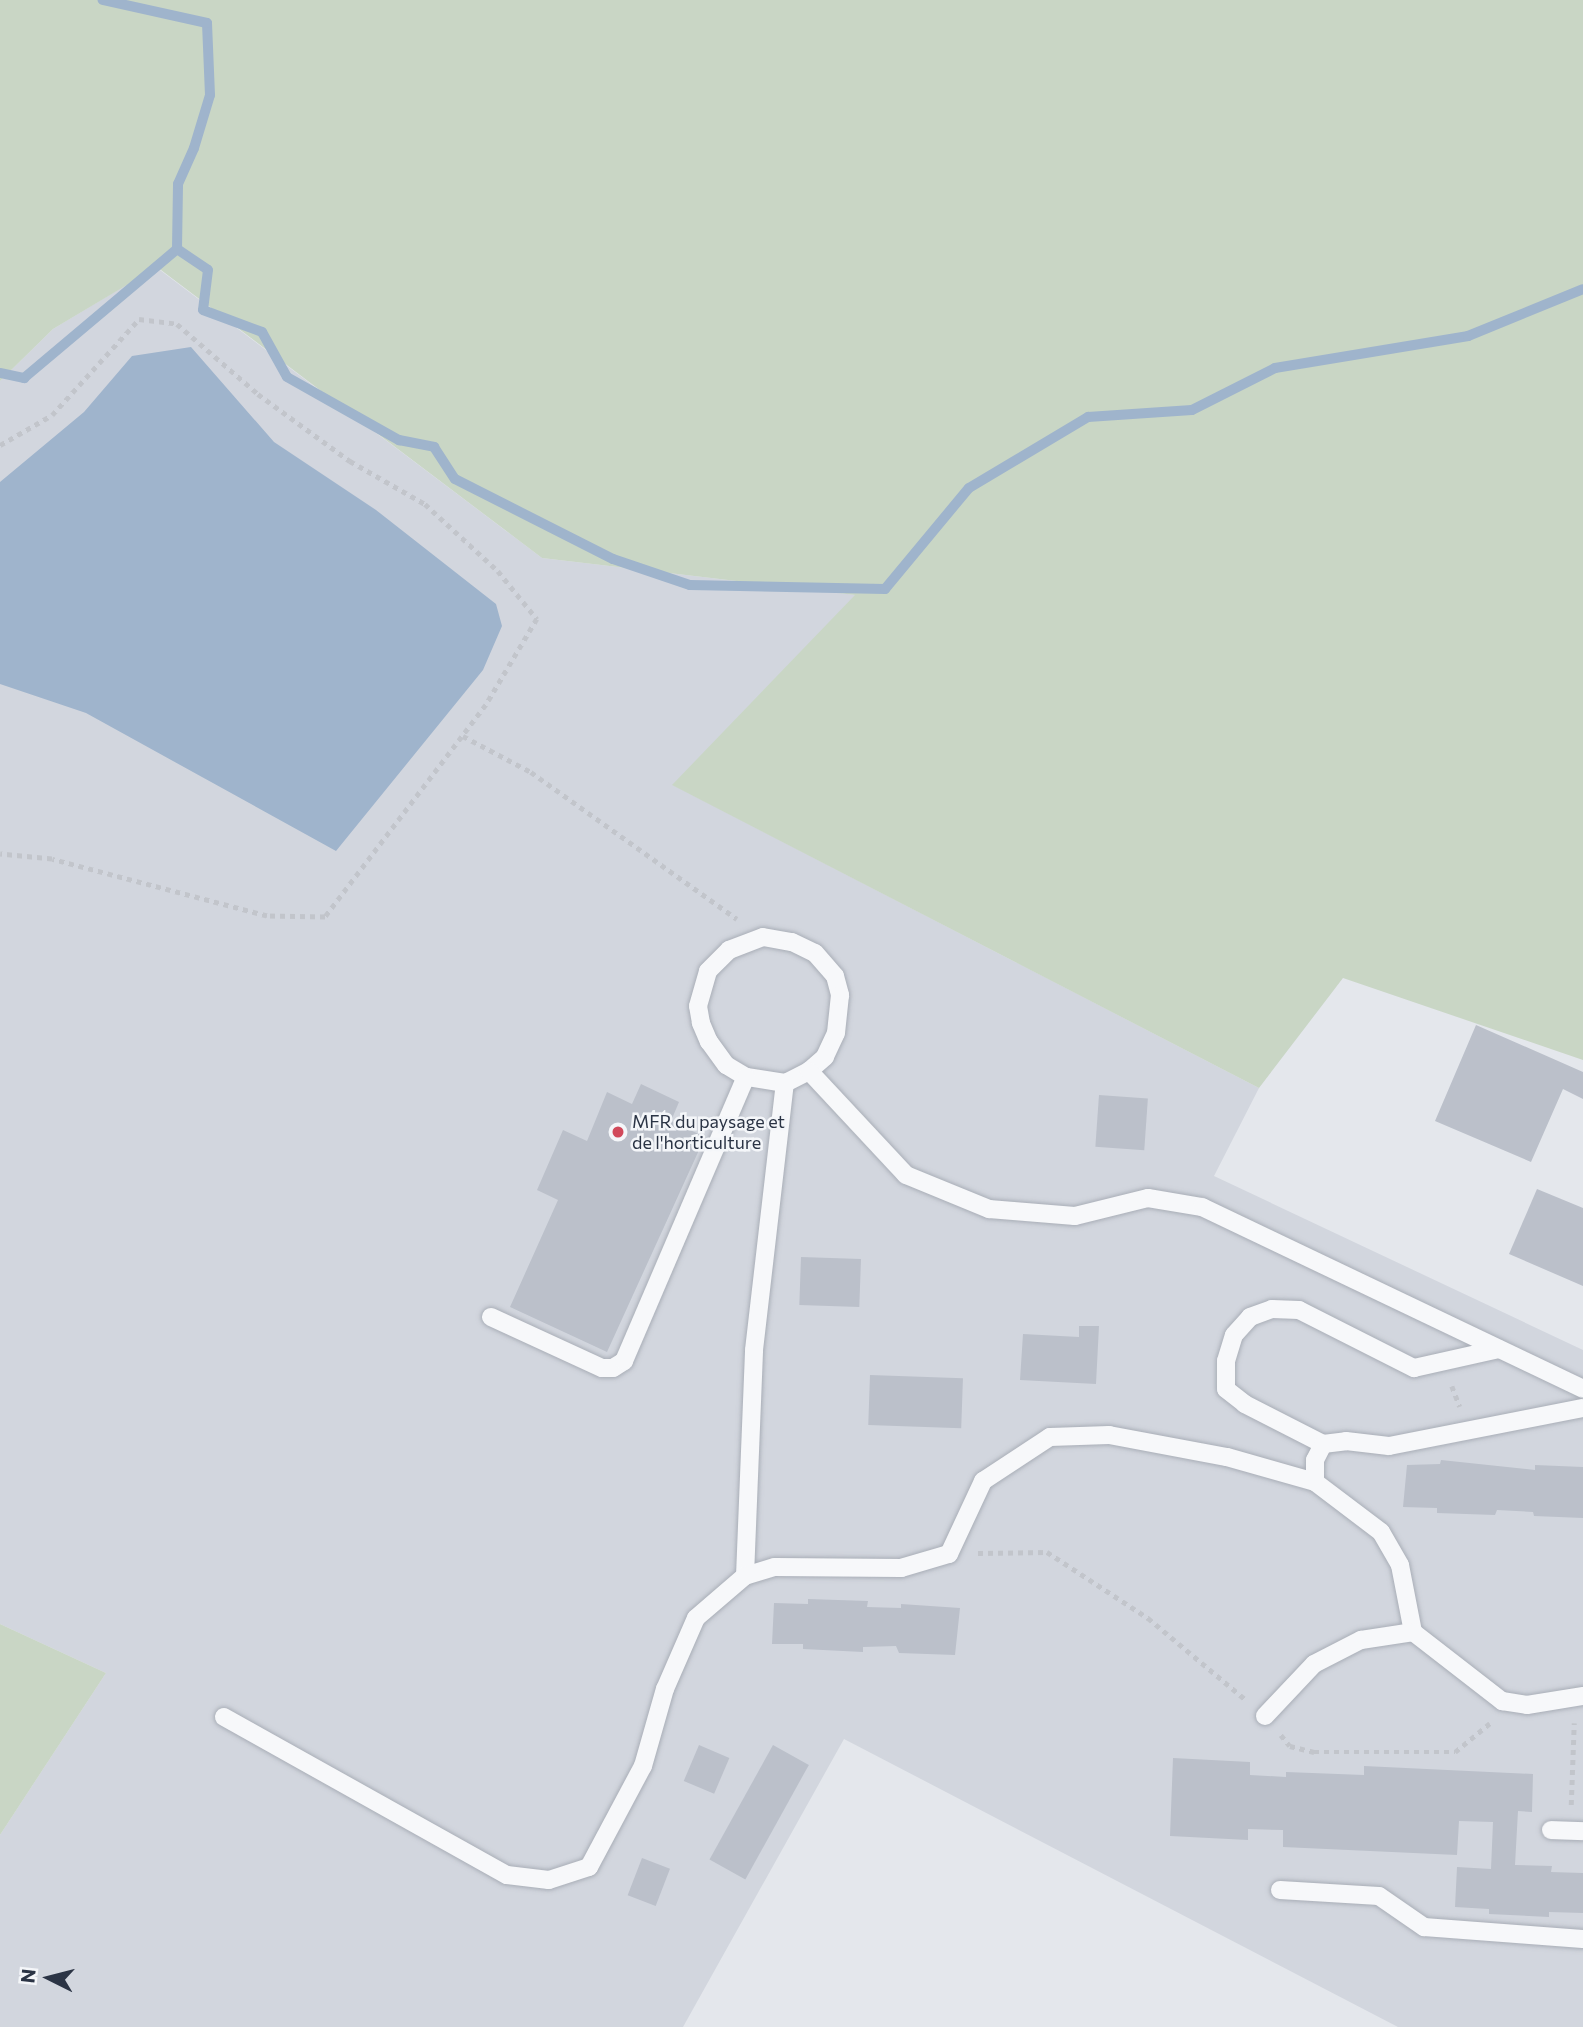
<!DOCTYPE html>
<html>
<head>
<meta charset="utf-8">
<style>
  body { margin:0 }
  #map { position:relative; width:1583px; height:2027px; overflow:hidden; background:#e4e7ec; font-family:Commissioner,sans-serif }
  div>[style] { position:absolute }
  .built>* { inset:0; background:#d2d6de }
  .green>* { inset:0; background:#c9d6c5 }
  .water>* { inset:0; background:#9fb4cc }
  .stream>* { height:10px; margin:-5px; padding:0 5px; transform-origin:5px; border-radius:5px; background:#9fb4cc }
  .building>* { inset:0; background:#bbc0ca; transform-origin:0 0 }
  .path>* { height:4.5px; margin-top:-2.25px; transform-origin:0; background:repeating-linear-gradient(90deg,#c2c5cb 0 5px,transparent 0 10px) }
  .roads { filter:drop-shadow(0 0 2px #a9aeb7) drop-shadow(0 0 2px #a9aeb7) }
  .service>* { height:18px; margin:-9px; padding:0 9px; transform-origin:9px; border-radius:9px; background:#f7f8fa }
  .dots>* { width:19px; height:19px; translate:-50% -50%; box-sizing:border-box; border:4px solid #f4f6f9; border-radius:50% }
  span { translate:-50% -50%; white-space:nowrap; text-align:center; line-height:1.15; -webkit-text-stroke:5px #f4f6f9; paint-order:stroke }
  .poi-label { font-size:18px; color:#2b3445 }
  .left { translate:0 -50%; text-align:left }
  .north { position:absolute; left:14px; top:1943px; width:70px; height:70px; -webkit-text-stroke:5px #f4f6f9; paint-order:stroke; rotate:276deg; font-size:19px; font-weight:700; line-height:28px; text-align:center; color:#2b3445 }
  .north::after { content:''; display:block; margin:auto; width:24px; height:32px; background:#2b3445; clip-path:polygon(50% 0,100% 100%,50% 72%,0 100%) }
</style>
</head>
<body>
<div id="map">
  <div class="built">
    <i style="clip-path:polygon(156px 267px,542px 558px,856px 595px,673px 785px,1259px 1088px,1214px 1176px,1583px 1350px,1583px 2027px,1398px 2027px,844px 1739px,683px 2027px,0 2027px,0 1835px,106px 1673px,0 1624px,0 381px,53px 329px)"></i>
  </div>
  <div class="green">
    <i style="clip-path:polygon(0 0,1583px 0,1583px 1060px,1343px 978px,1259px 1088px,672px 785px,855px 595px,542px 558px,157px 267px,53px 329px,0 381px)"></i>
    <i style="clip-path:polygon(0 1624px,106px 1673px,0 1835px)"></i>
  </div>
  <div class="water">
    <i style="clip-path:polygon(191px 347px,274px 442px,376px 510px,496px 604px,502px 626px,483px 670px,336px 851px,86px 713px,0 684px,0 482px,84px 412px,132px 356px)"></i>
  </div>
  <div class="stream">
    <i style="left:177px;top:249px;width:37px;rotate:34deg"></i>
    <i style="left:208px;top:270px;width:40px;rotate:97.1deg"></i>
    <i style="left:203px;top:310px;width:63px;rotate:20.4deg"></i>
    <i style="left:262px;top:332px;width:51px;rotate:60.9deg"></i>
    <i style="left:287px;top:377px;width:129px;rotate:29.4deg"></i>
    <i style="left:399px;top:440px;width:36px;rotate:11deg"></i>
    <i style="left:434px;top:447px;width:38px;rotate:57deg"></i>
    <i style="left:455px;top:479px;width:177px;rotate:26.9deg"></i>
    <i style="left:613px;top:559px;width:81px;rotate:18.7deg"></i>
    <i style="left:690px;top:585px;width:195px;rotate:1.2deg"></i>
    <i style="left:885px;top:589px;width:131px;rotate:-50.3deg"></i>
    <i style="left:969px;top:488px;width:139px;rotate:-30.8deg"></i>
    <i style="left:1088px;top:417px;width:104px;rotate:-3.9deg"></i>
    <i style="left:1192px;top:410px;width:93px;rotate:-26.8deg"></i>
    <i style="left:1275px;top:368px;width:196px;rotate:-9.4deg"></i>
    <i style="left:1468px;top:336px;width:124px;rotate:-22.2deg"></i>
    <i style="left:0;top:373px;width:25px;rotate:12deg"></i>
    <i style="left:24px;top:378px;width:200px;rotate:-40.1deg"></i>
    <i style="left:177px;top:249px;width:65px;rotate:-89.1deg"></i>
    <i style="left:178px;top:184px;width:39px;rotate:-66deg"></i>
    <i style="left:194px;top:148px;width:55px;rotate:-73.2deg"></i>
    <i style="left:210px;top:95px;width:72px;rotate:-92.4deg"></i>
    <i style="left:207px;top:23px;width:107px;rotate:-167.5deg"></i>
  </div>
  <div class="building">
    <i style="clip-path:polygon(1476px 1025px,1583px 1072px,1583px 1099px,1563px 1089px,1531px 1162px,1435px 1121px)"></i>
    <i style="clip-path:polygon(641px 1084px,679px 1102px,671px 1121px,705px 1137px,607px 1352px,510px 1307px,558px 1200px,537px 1190px,563px 1130px,587px 1141px,607px 1092px,632px 1104px)"></i>
    <i style="left:1099px;top:1095px;width:49px;height:52px;rotate:4deg"></i>
    <i style="clip-path:polygon(1537px 1189px,1583px 1208px,1583px 1286px,1509px 1254px)"></i>
    <i style="left:801px;top:1257px;width:60px;height:48px;rotate:2deg"></i>
    <i style="clip-path:polygon(1079px 1326px,1099px 1326px,1096px 1384px,1020px 1380px,1023px 1334px,1079px 1337px)"></i>
    <i style="left:870px;top:1375px;width:93px;height:50px;rotate:2deg"></i>
    <i style="clip-path:polygon(1441px 1460px,1535px 1470px,1535px 1465px,1583px 1467px,1583px 1518px,1534px 1516px,1533px 1512px,1497px 1510px,1495px 1515px,1437px 1513px,1437px 1508px,1403px 1507px,1407px 1465px,1440px 1464px)"></i>
    <i style="clip-path:polygon(808px 1599px,868px 1601px,867px 1607px,901px 1608px,901px 1604px,960px 1608px,955px 1655px,899px 1653px,896px 1646px,863px 1647px,863px 1652px,803px 1649px,803px 1644px,772px 1644px,774px 1603px,808px 1604px)"></i>
    <i style="left:699px;top:1745px;width:33px;height:39px;rotate:23deg"></i>
    <i style="left:773px;top:1745px;width:41px;height:131px;rotate:29deg"></i>
    <i style="clip-path:polygon(1173px 1758px,1250px 1762px,1250px 1775px,1286px 1777px,1286px 1772px,1364px 1775px,1364px 1766px,1533px 1774px,1532px 1812px,1518px 1811px,1515px 1865px,1552px 1866px,1551px 1872px,1583px 1873px,1583px 1913px,1549px 1912px,1549px 1917px,1489px 1914px,1489px 1909px,1455px 1907px,1457px 1867px,1491px 1869px,1493px 1822px,1459px 1821px,1457px 1855px,1283px 1847px,1283px 1830px,1248px 1829px,1248px 1840px,1170px 1836px)"></i>
    <i style="left:642px;top:1858px;width:30px;height:40px;rotate:21deg"></i>
  </div>
  <div class="path">
    <i style="left:0;top:445px;width:60px;rotate:-30deg"></i>
    <i style="left:52px;top:415px;width:130px;rotate:-47.8deg"></i>
    <i style="left:139px;top:319px;width:38px;rotate:7deg"></i>
    <i style="left:177px;top:324px;width:107px;rotate:40.8deg"></i>
    <i style="left:258px;top:394px;width:114px;rotate:36.1deg"></i>
    <i style="left:350px;top:461px;width:86px;rotate:29.8deg"></i>
    <i style="left:425px;top:504px;width:99px;rotate:42.5deg"></i>
    <i style="left:498px;top:571px;width:62px;rotate:50.9deg"></i>
    <i style="left:537px;top:619px;width:100px;rotate:120.7deg"></i>
    <i style="left:486px;top:705px;width:266px;rotate:127.2deg"></i>
    <i style="left:325px;top:917px;width:58px;rotate:-179deg"></i>
    <i style="left:267px;top:916px;width:222px;rotate:-165.2deg"></i>
    <i style="left:52px;top:859px;width:52px;rotate:-174.5deg"></i>
    <i style="left:463px;top:736px;width:77px;rotate:27.9deg"></i>
    <i style="left:531px;top:772px;width:253px;rotate:35.5deg"></i>
    <i style="left:1452px;top:1386px;width:22px;rotate:69deg"></i>
    <i style="left:978px;top:1553px;width:69px;rotate:-0.8deg"></i>
    <i style="left:1047px;top:1552px;width:121px;rotate:33.2deg"></i>
    <i style="left:1148px;top:1618px;width:126px;rotate:39.9deg"></i>
    <i style="left:1281px;top:1735px;width:14px;rotate:51deg"></i>
    <i style="left:1290px;top:1746px;width:25px;rotate:14deg"></i>
    <i style="left:1314px;top:1752px;width:141px"></i>
    <i style="left:1455px;top:1752px;width:45px;rotate:-39.6deg"></i>
    <i style="left:1571px;top:1805px;width:82px;rotate:-87.9deg"></i>
  </div>
  <div class="roads">
    <div class="service">
      <i style="left:763px;top:937px;width:29px;rotate:10deg"></i>
      <i style="left:792px;top:942px;width:25px;rotate:26deg"></i>
      <i style="left:815px;top:953px;width:30px;rotate:49deg"></i>
      <i style="left:835px;top:976px;width:20px;rotate:75deg"></i>
      <i style="left:840px;top:995px;width:38px;rotate:96deg"></i>
      <i style="left:836px;top:1033px;width:26px;rotate:115deg"></i>
      <i style="left:825px;top:1057px;width:21px;rotate:139deg"></i>
      <i style="left:809px;top:1071px;width:27px;rotate:153deg"></i>
      <i style="left:785px;top:1083px;width:39px;rotate:-171deg"></i>
      <i style="left:746px;top:1077px;width:23px;rotate:-149deg"></i>
      <i style="left:726px;top:1065px;width:29px;rotate:-126deg"></i>
      <i style="left:709px;top:1042px;width:21px;rotate:-113deg"></i>
      <i style="left:701px;top:1023px;width:17px;rotate:-100deg"></i>
      <i style="left:698px;top:1006px;width:36px;rotate:-74deg"></i>
      <i style="left:708px;top:971px;width:30px;rotate:-45deg"></i>
      <i style="left:729px;top:950px;width:36px;rotate:-21deg"></i>
      <i style="left:809px;top:1071px;width:142px;rotate:47deg"></i>
      <i style="left:906px;top:1175px;width:90px;rotate:22.3deg"></i>
      <i style="left:989px;top:1209px;width:86px;rotate:4.7deg"></i>
      <i style="left:1075px;top:1216px;width:75px;rotate:-13.9deg"></i>
      <i style="left:1148px;top:1198px;width:55px;rotate:9.5deg"></i>
      <i style="left:1202px;top:1207px;width:422px;rotate:25.5deg"></i>
      <i style="left:491px;top:1317px;width:122px;rotate:24.7deg"></i>
      <i style="left:602px;top:1368px;width:11px"></i>
      <i style="left:613px;top:1368px;width:13px;rotate:-32deg"></i>
      <i style="left:624px;top:1361px;width:309px;rotate:-66.8deg"></i>
      <i style="left:1323px;top:1444px;width:88px;rotate:-152.9deg"></i>
      <i style="left:1245px;top:1404px;width:24px;rotate:-142deg"></i>
      <i style="left:1226px;top:1389px;width:28px;rotate:-90deg"></i>
      <i style="left:1226px;top:1361px;width:27px;rotate:-73deg"></i>
      <i style="left:1234px;top:1335px;width:24px;rotate:-48deg"></i>
      <i style="left:1250px;top:1317px;width:23px;rotate:-20deg"></i>
      <i style="left:1272px;top:1309px;width:27px;rotate:2deg"></i>
      <i style="left:1299px;top:1310px;width:129px;rotate:26.8deg"></i>
      <i style="left:1414px;top:1368px;width:87px;rotate:-12.6deg"></i>
      <i style="left:745px;top:1576px;width:226px;rotate:-87.7deg"></i>
      <i style="left:754px;top:1350px;width:269px;rotate:-83.4deg"></i>
      <i style="left:1413px;top:1632px;width:68px;rotate:-101deg"></i>
      <i style="left:1400px;top:1565px;width:38px;rotate:-120deg"></i>
      <i style="left:1381px;top:1532px;width:83px;rotate:-142.9deg"></i>
      <i style="left:1315px;top:1482px;width:22px;rotate:-90deg"></i>
      <i style="left:1315px;top:1460px;width:18px;rotate:-63deg"></i>
      <i style="left:1323px;top:1444px;width:23px;rotate:-7deg"></i>
      <i style="left:1346px;top:1441px;width:43px;rotate:6.6deg"></i>
      <i style="left:1389px;top:1446px;width:198px;rotate:-11.1deg"></i>
      <i style="left:1265px;top:1716px;width:71px;rotate:-46.7deg"></i>
      <i style="left:1314px;top:1664px;width:53px;rotate:-27.1deg"></i>
      <i style="left:1361px;top:1640px;width:53px;rotate:-8.7deg"></i>
      <i style="left:1413px;top:1632px;width:113px;rotate:37.8deg"></i>
      <i style="left:1502px;top:1701px;width:25px;rotate:9deg"></i>
      <i style="left:1527px;top:1705px;width:57px;rotate:-9.1deg"></i>
      <i style="left:224px;top:1717px;width:324px;rotate:29.2deg"></i>
      <i style="left:507px;top:1875px;width:42px;rotate:6.8deg"></i>
      <i style="left:549px;top:1880px;width:42px;rotate:-18deg"></i>
      <i style="left:589px;top:1867px;width:115px;rotate:-61.9deg"></i>
      <i style="left:643px;top:1766px;width:80px;rotate:-74.1deg"></i>
      <i style="left:665px;top:1689px;width:77px;rotate:-66.4deg"></i>
      <i style="left:696px;top:1618px;width:65px;rotate:-40.6deg"></i>
      <i style="left:745px;top:1576px;width:31px;rotate:-17deg"></i>
      <i style="left:775px;top:1567px;width:126px;rotate:0.5deg"></i>
      <i style="left:901px;top:1568px;width:50px;rotate:-16.3deg"></i>
      <i style="left:949px;top:1554px;width:81px;rotate:-65deg"></i>
      <i style="left:983px;top:1481px;width:80px;rotate:-33.3deg"></i>
      <i style="left:1050px;top:1437px;width:59px;rotate:-1.9deg"></i>
      <i style="left:1109px;top:1435px;width:120px;rotate:10.6deg"></i>
      <i style="left:1227px;top:1457px;width:91px;rotate:15.9deg"></i>
      <i style="left:1551px;top:1830px;width:32px;rotate:2deg"></i>
      <i style="left:1280px;top:1890px;width:99px;rotate:3.5deg"></i>
      <i style="left:1379px;top:1896px;width:55px;rotate:34.6deg"></i>
      <i style="left:1424px;top:1927px;width:159px;rotate:4.3deg"></i>
    </div>
  </div>
  <div class="dots">
    <i style="left:618px;top:1132px;background:#d1495b"></i>
  </div>
  <div class="poi-label">
    <span class="left" style="left:632px;top:1132px">MFR du paysage et<br>de l'horticulture</span>
  </div>
  <div class="north">N</div>
</div>
</body>
</html>
